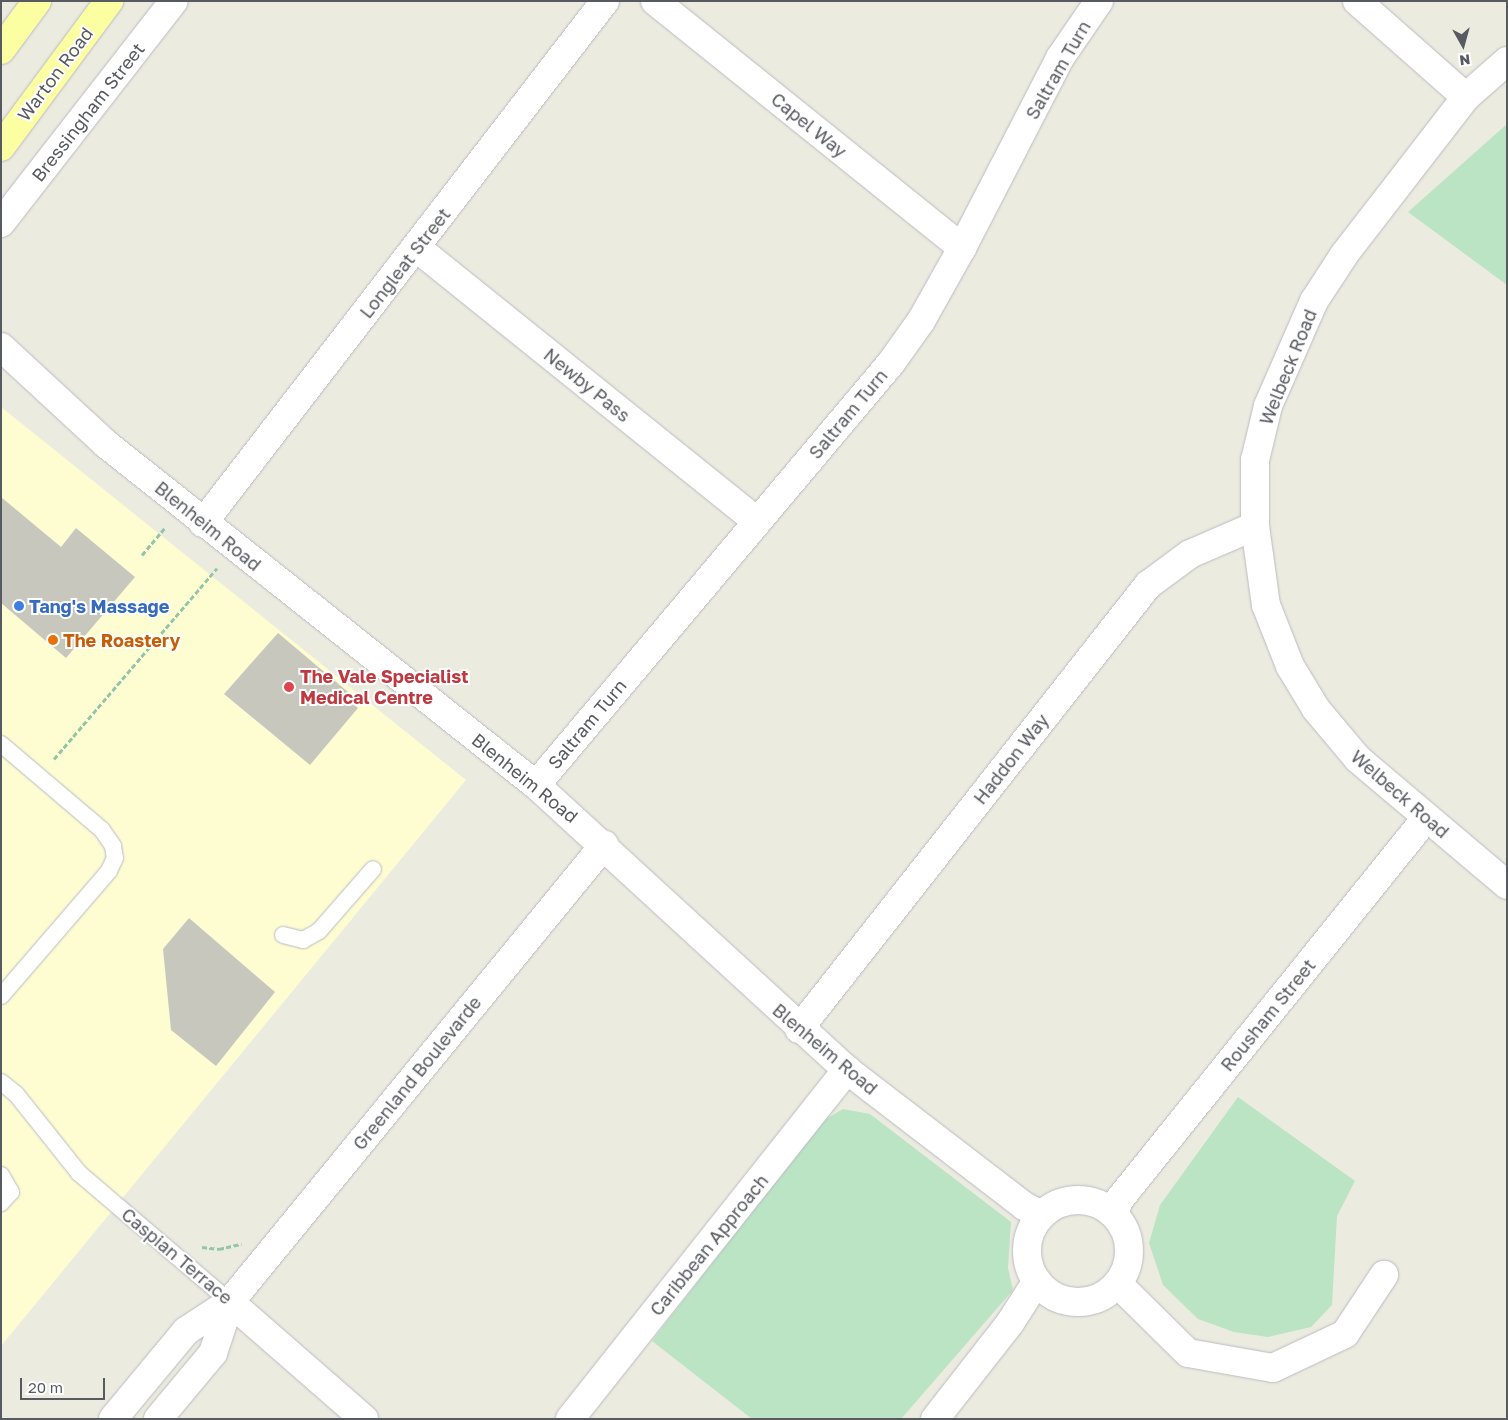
<!DOCTYPE html>
<html>
<head>
<meta charset="utf-8">
<style>
  body { margin:0 }
  #map { position:relative; width:1508px; height:1420px; overflow:hidden; background:#ecebdf; font-family:"Golos Text",sans-serif }
  div>[style] { position:absolute }
  .commercial>* { inset:0; background:#fefdd2 }
  .green>* { inset:0; background:#bae4c3 }
  .building>* { inset:0; background:#c8c7be }
  .path>* { height:3px; margin-top:-1.5px; transform-origin:0; background:repeating-linear-gradient(90deg,#93c5ab 0 5px,transparent 0 7.5px) }
  .roads { filter:drop-shadow(0 0 1px #babbc2) drop-shadow(0 0 1px #babbc2) }
  .service>* { height:16px; margin:-8px; padding:0 8px; transform-origin:8px; border-radius:8px; background:#fff }
  .minor>* { height:28px; margin:-14px; padding:0 14px; transform-origin:14px; border-radius:14px; background:#fff }
  .minor>.ring { margin:-14px; padding:0; box-sizing:content-box; background:none; border:28px solid #fff; border-radius:50% }
  .primary>* { height:28px; margin:-14px; padding:0 14px; transform-origin:14px; border-radius:14px; background:#fcffa1 }
  .dots>* { width:14px; height:14px; translate:-50% -50%; box-sizing:border-box; border:2px solid #fff; border-radius:50% }
  span { translate:-50% -50%; white-space:nowrap; text-align:center; line-height:1.15; -webkit-text-stroke:4px #fff; paint-order:stroke }
  .street-label { font-size:18px; color:#585a61 }
  .shop-label { font-size:18px; color:#366cbe; font-weight:700 }
  .left { translate:0 -50%; text-align:left }
  .food-label { font-size:18px; color:#c56008; font-weight:700 }
  .health-label { font-size:18px; color:#be3a42; font-weight:700 }
  .frame { position:absolute; inset:0; border:2px solid #585a61; pointer-events:none }
  .north { position:absolute; left:1438px; top:20px; width:50px; height:50px; -webkit-text-stroke:4px #fff; paint-order:stroke; rotate:173deg; font-size:14px; font-weight:700; line-height:20px; text-align:center; color:#585a61 }
  .north::after { content:''; display:block; margin:auto; width:18px; height:22px; background:#585a61; clip-path:polygon(50% 0,100% 100%,50% 72%,0 100%) }
  .scale { position:absolute; left:20px; top:1378px; width:85px; height:22px; box-sizing:border-box; border:2px solid #585a61; border-top:0; padding-left:6px; font-size:15px; line-height:18px; white-space:nowrap; color:#585a61; -webkit-text-stroke:4px #fff; paint-order:stroke }
</style>
</head>
<body>
<div id="map">
  <div class="commercial">
    <i style="clip-path:polygon(1px 407px,466px 780px,1px 1346px)"></i>
  </div>
  <div class="green">
    <i style="clip-path:polygon(1507px 124px,1507px 285px,1408px 212px)"></i>
    <i style="clip-path:polygon(1238px 1097px,1355px 1181px,1337px 1216px,1332px 1305px,1311px 1327px,1268px 1337px,1234px 1332px,1198px 1319px,1163px 1285px,1149px 1243px,1160px 1205px)"></i>
    <i style="clip-path:polygon(843px 1109px,870px 1114px,1011px 1222px,1008px 1268px,1013px 1290px,901px 1419px,752px 1419px,652px 1341px,821px 1122px)"></i>
  </div>
  <div class="building">
    <i style="clip-path:polygon(1px 497px,61px 547px,76px 528px,135px 577px,66px 658px,1px 603px)"></i>
    <i style="clip-path:polygon(278px 633px,354px 697px,351px 702px,358px 708px,310px 765px,224px 694px)"></i>
    <i style="clip-path:polygon(189px 918px,275px 992px,216px 1066px,171px 1030px,163px 949px)"></i>
  </div>
  <div class="path">
    <i style="left:142px;top:555px;width:35px;rotate:-50deg"></i>
    <i style="left:54px;top:759px;width:251px;rotate:-49.5deg"></i>
    <i style="left:202px;top:1247px;width:17px;rotate:7deg"></i>
    <i style="left:219px;top:1249px;width:23px;rotate:-13deg"></i>
    <i style="left:1053px;top:1307px;width:12px;rotate:31deg"></i>
  </div>
  <div class="roads">
    <div class="service">
      <i style="left:1px;top:744px;width:133px;rotate:40.4deg"></i>
      <i style="left:102px;top:830px;width:19px;rotate:55deg"></i>
      <i style="left:113px;top:846px;width:12px;rotate:81deg"></i>
      <i style="left:115px;top:858px;width:14px;rotate:115deg"></i>
      <i style="left:109px;top:871px;width:165px;rotate:130.8deg"></i>
      <i style="left:283px;top:935px;width:21px;rotate:14deg"></i>
      <i style="left:303px;top:940px;width:18px;rotate:-29deg"></i>
      <i style="left:319px;top:931px;width:82px;rotate:-48.9deg"></i>
      <i style="left:1px;top:1082px;width:19px;rotate:39deg"></i>
      <i style="left:16px;top:1094px;width:101px;rotate:51.4deg"></i>
      <i style="left:79px;top:1173px;width:199px;rotate:40.5deg"></i>
      <i style="left:1px;top:1175px;width:20px;rotate:60deg"></i>
      <i style="left:11px;top:1192px;width:15px;rotate:132deg"></i>
    </div>
    <div class="minor">
      <i style="left:655px;top:1px;width:394px;rotate:38.8deg"></i>
      <i style="left:1357px;top:1px;width:145px;rotate:41.4deg"></i>
      <i style="left:1507px;top:61px;width:55px;rotate:138.7deg"></i>
      <i style="left:1466px;top:97px;width:200px;rotate:127.7deg"></i>
      <i style="left:1344px;top:255px;width:55px;rotate:123.1deg"></i>
      <i style="left:1314px;top:301px;width:115px;rotate:113.7deg"></i>
      <i style="left:1268px;top:406px;width:56px;rotate:103.5deg"></i>
      <i style="left:1255px;top:460px;width:66px;rotate:90deg"></i>
      <i style="left:1255px;top:526px;width:80px;rotate:82.1deg"></i>
      <i style="left:1266px;top:605px;width:66px;rotate:68.5deg"></i>
      <i style="left:1290px;top:666px;width:50px;rotate:58.8deg"></i>
      <i style="left:1316px;top:709px;width:65px;rotate:50deg"></i>
      <i style="left:1358px;top:759px;width:195px;rotate:40.2deg"></i>
      <i style="left:1px;top:223px;width:281px;rotate:-52.1deg"></i>
      <i style="left:417px;top:248px;width:436px;rotate:38.8deg"></i>
      <i style="left:1px;top:347px;width:143px;rotate:42.7deg"></i>
      <i style="left:106px;top:444px;width:549px;rotate:38.42deg"></i>
      <i style="left:536px;top:785px;width:422px;rotate:42.5deg"></i>
      <i style="left:847px;top:1070px;width:223px;rotate:37.5deg"></i>
      <i style="left:1024px;top:1206px;width:20px;rotate:27deg"></i>
      <i style="left:203px;top:523px;width:659px;rotate:-52.4deg"></i>
      <i style="left:536px;top:785px;width:551px;rotate:-49.93deg"></i>
      <i style="left:891px;top:363px;width:52px;rotate:-54.5deg"></i>
      <i style="left:921px;top:321px;width:84px;rotate:-60.7deg"></i>
      <i style="left:962px;top:248px;width:214px;rotate:-62.7deg"></i>
      <i style="left:1060px;top:58px;width:69px;rotate:-55.6deg"></i>
      <i style="left:799px;top:1029px;width:565px;rotate:-51.83deg"></i>
      <i style="left:1148px;top:585px;width:52px;rotate:-36.4deg"></i>
      <i style="left:1190px;top:554px;width:71px;rotate:-23.3deg"></i>
      <i class="ring" style="left:1027px;top:1200px;width:74px;height:74px"></i>
      <i style="left:1114px;top:1214px;width:15px;rotate:-70deg"></i>
      <i style="left:1119px;top:1200px;width:490px;rotate:-51.2deg"></i>
      <i style="left:1118px;top:1284px;width:98px;rotate:44.6deg"></i>
      <i style="left:1188px;top:1353px;width:86px;rotate:10deg"></i>
      <i style="left:1273px;top:1368px;width:80px;rotate:-25.3deg"></i>
      <i style="left:1345px;top:1334px;width:71px;rotate:-56.5deg"></i>
      <i style="left:230px;top:1302px;width:178px;rotate:41.1deg"></i>
      <i style="left:113px;top:1419px;width:114px;rotate:-50.3deg"></i>
      <i style="left:186px;top:1331px;width:53px;rotate:-33.4deg"></i>
      <i style="left:230px;top:1302px;width:591px;rotate:-50.7deg"></i>
      <i style="left:158px;top:1419px;width:86px;rotate:-50.2deg"></i>
      <i style="left:213px;top:1353px;width:54px;rotate:-71.6deg"></i>
      <i style="left:570px;top:1419px;width:446px;rotate:-51.6deg"></i>
      <i style="left:935px;top:1419px;width:122px;rotate:-52deg"></i>
      <i style="left:1010px;top:1323px;width:50px;rotate:-57.3deg"></i>
    </div>
    <div class="primary">
      <i style="left:1px;top:50px;width:61px;rotate:-53.7deg"></i>
      <i style="left:1px;top:147px;width:182px;rotate:-53.5deg"></i>
    </div>
  </div>
  <div class="dots">
    <i style="left:19px;top:606px;background:#3f7fe0"></i>
    <i style="left:53px;top:640px;background:#e8710a"></i>
    <i style="left:289px;top:687px;background:#e0444e"></i>
  </div>
  <div class="street-label">
    <span style="left:1058px;top:70px;rotate:-60deg">Saltram Turn</span>
    <span style="left:55px;top:74px;rotate:-53deg">Warton Road</span>
    <span style="left:88px;top:112px;rotate:-52deg">Bressingham Street</span>
    <span style="left:809px;top:125px;rotate:39deg">Capel Way</span>
    <span style="left:405px;top:263px;rotate:-52deg">Longleat Street</span>
    <span style="left:1288px;top:367px;rotate:-68deg">Welbeck Road</span>
    <span style="left:587px;top:385px;rotate:39deg">Newby Pass</span>
    <span style="left:848px;top:414px;rotate:-50deg">Saltram Turn</span>
    <span style="left:208px;top:526px;rotate:39deg">Blenheim Road</span>
    <span style="left:587px;top:724px;rotate:-50deg">Saltram Turn</span>
    <span style="left:1011px;top:759px;rotate:-52deg">Haddon Way</span>
    <span style="left:525px;top:778px;rotate:39deg">Blenheim Road</span>
    <span style="left:1400px;top:794px;rotate:41deg">Welbeck Road</span>
    <span style="left:1268px;top:1015px;rotate:-51deg">Rousham Street</span>
    <span style="left:825px;top:1049px;rotate:40deg">Blenheim Road</span>
    <span style="left:417px;top:1073px;rotate:-51deg">Greenland Boulevarde</span>
    <span style="left:709px;top:1245px;rotate:-51deg">Caribbean Approach</span>
    <span style="left:177px;top:1256px;rotate:40deg">Caspian Terrace</span>
  </div>
  <div class="shop-label">
    <span class="left" style="left:29px;top:606px">Tang's Massage</span>
  </div>
  <div class="food-label">
    <span class="left" style="left:63px;top:640px">The Roastery</span>
  </div>
  <div class="health-label">
    <span class="left" style="left:300px;top:687px">The Vale Specialist<br>Medical Centre</span>
  </div>
  <div class="frame"></div>
  <div class="north">N</div>
  <div class="scale">20 m</div>
</div>
</body>
</html>
